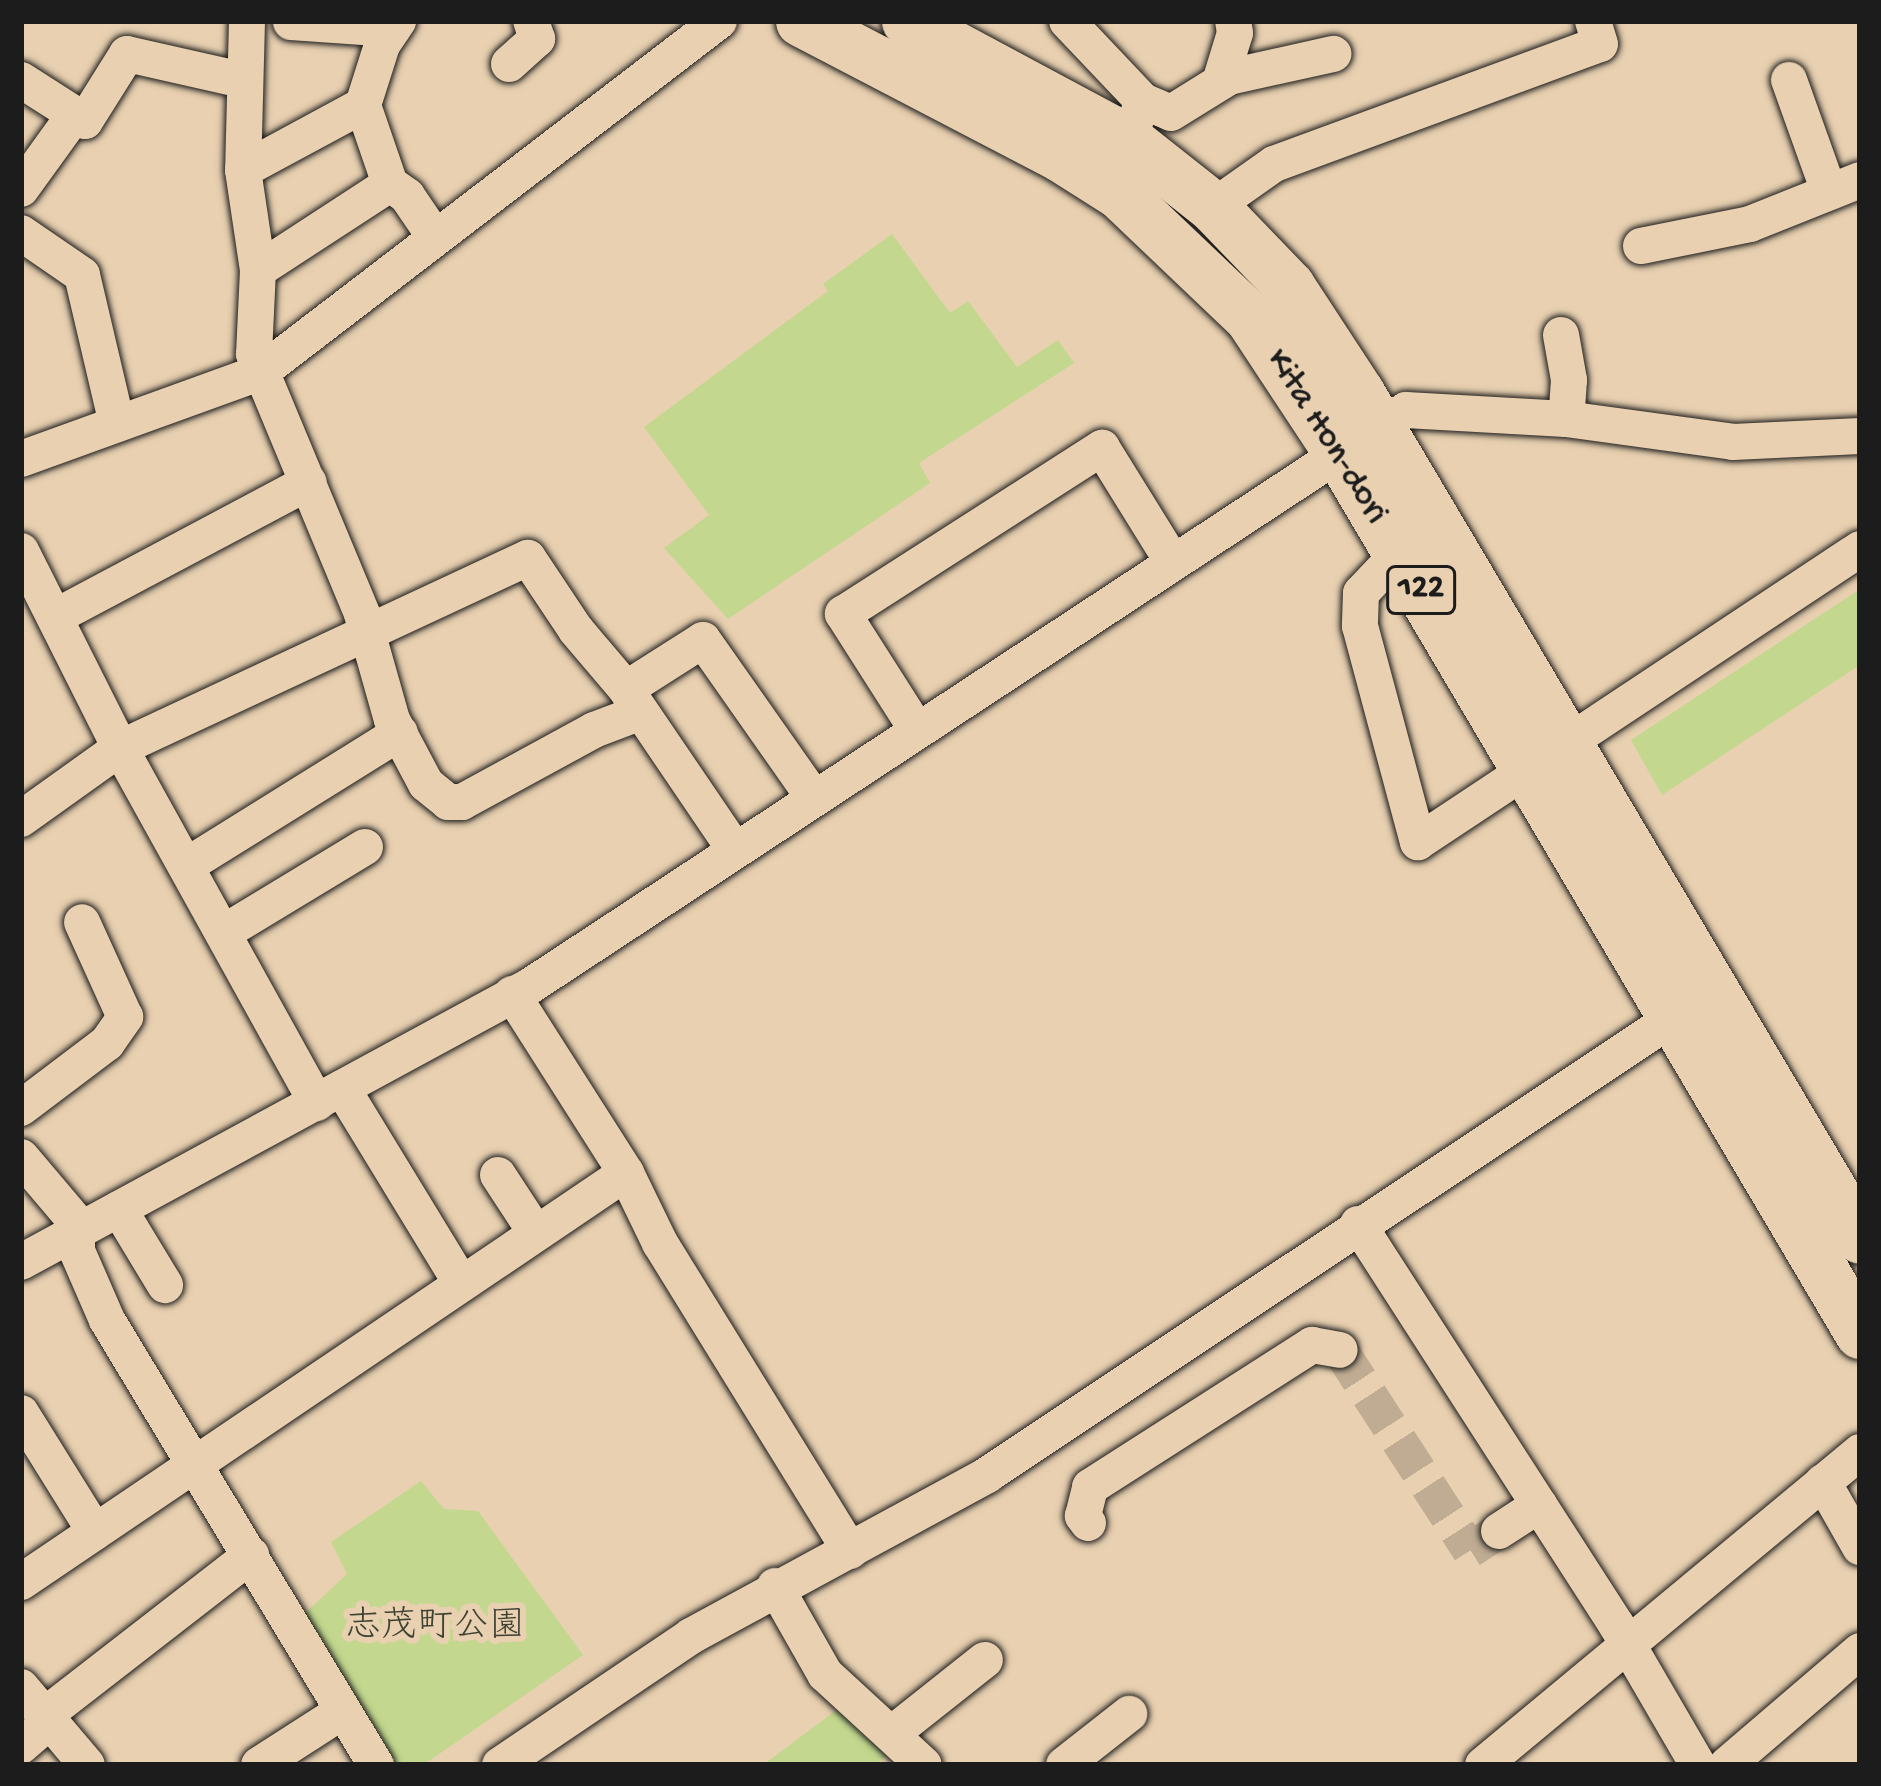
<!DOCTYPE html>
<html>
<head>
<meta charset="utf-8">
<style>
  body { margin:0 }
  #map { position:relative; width:1881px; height:1786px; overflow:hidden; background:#e8d0b0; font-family:"Gochi Hand","Klee One",sans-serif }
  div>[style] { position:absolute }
  .green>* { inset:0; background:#c3d88e }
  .minor-tunnel>* { height:36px; margin-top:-18px; transform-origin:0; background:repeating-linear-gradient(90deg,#bfac92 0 36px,transparent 0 54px) }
  .roads { filter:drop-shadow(0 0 3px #1c1c1c) drop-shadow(0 0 3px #1c1c1c) }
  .minor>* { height:36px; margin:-18px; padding:0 18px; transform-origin:18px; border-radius:18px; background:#e8d0b0 }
  .highway>* { height:51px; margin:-25.5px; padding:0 25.5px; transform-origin:25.5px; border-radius:25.5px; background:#e8d0b0 }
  span { translate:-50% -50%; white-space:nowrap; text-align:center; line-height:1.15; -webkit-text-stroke:12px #e8d0b0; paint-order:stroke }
  .shield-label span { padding:3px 9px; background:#e8d0b0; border:3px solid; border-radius:9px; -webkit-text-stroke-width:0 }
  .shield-label { font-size:33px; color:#1c1c1c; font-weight:700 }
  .street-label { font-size:36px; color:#1c1c1c }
  .park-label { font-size:36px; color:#3d4233 }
  .frame { position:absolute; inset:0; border:24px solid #1c1c1c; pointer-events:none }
</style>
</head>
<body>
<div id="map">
  <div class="green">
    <i style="clip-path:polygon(892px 234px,950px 313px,968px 301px,1017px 367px,1058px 340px,1074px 363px,919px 463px,930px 483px,728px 619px,664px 548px,709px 515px,644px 427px,828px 291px,823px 284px)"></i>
    <i style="clip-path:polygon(1860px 589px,1860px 665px,1662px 795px,1631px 740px)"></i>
    <i style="clip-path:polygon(421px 1481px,444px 1509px,478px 1511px,583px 1655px,423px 1765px,387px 1765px,301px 1617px,347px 1574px,331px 1542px)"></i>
    <i style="clip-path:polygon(839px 1708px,890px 1754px,875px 1765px,763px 1765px)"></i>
  </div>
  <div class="minor-tunnel">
    <i style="left:1340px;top:1350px;width:239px;rotate:57deg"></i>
    <i style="left:1470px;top:1550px;width:35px;rotate:-33deg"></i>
  </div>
  <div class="roads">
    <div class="minor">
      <i style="left:247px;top:21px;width:149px;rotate:91.5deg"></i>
      <i style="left:243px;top:170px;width:101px;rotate:81.5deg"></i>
      <i style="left:258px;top:270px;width:84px;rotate:92.7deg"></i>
      <i style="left:254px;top:354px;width:282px;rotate:67.4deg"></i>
      <i style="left:362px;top:614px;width:110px;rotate:74.2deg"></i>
      <i style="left:392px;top:720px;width:72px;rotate:62deg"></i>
      <i style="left:426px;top:784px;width:28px;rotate:39deg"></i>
      <i style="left:448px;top:802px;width:14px"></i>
      <i style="left:462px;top:802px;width:150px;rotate:-28.6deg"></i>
      <i style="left:594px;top:730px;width:48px;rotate:-20.7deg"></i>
      <i style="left:1067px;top:21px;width:110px;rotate:46.5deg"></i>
      <i style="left:1143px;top:101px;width:25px;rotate:111deg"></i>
      <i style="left:291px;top:22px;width:101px;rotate:4deg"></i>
      <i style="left:509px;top:64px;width:38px;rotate:-42deg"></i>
      <i style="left:537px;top:39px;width:19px;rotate:-108deg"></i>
      <i style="left:21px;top:80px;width:76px;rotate:32.6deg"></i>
      <i style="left:85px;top:121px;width:79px;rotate:-57.9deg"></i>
      <i style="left:127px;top:54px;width:118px;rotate:12.7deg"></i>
      <i style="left:1789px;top:80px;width:119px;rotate:70.3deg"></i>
      <i style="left:1220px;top:82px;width:51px;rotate:-73deg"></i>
      <i style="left:1235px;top:33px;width:12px;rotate:-99deg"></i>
      <i style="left:1143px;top:101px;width:30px;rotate:23deg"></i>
      <i style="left:1171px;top:113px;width:68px;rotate:-31.8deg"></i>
      <i style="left:1229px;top:77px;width:107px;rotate:-12.5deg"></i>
      <i style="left:243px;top:170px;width:136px;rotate:-28.4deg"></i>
      <i style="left:390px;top:184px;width:21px;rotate:35deg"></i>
      <i style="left:407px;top:196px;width:50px;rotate:55.7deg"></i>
      <i style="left:21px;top:189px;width:92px;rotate:-54.2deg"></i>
      <i style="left:1213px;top:207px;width:75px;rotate:-35.2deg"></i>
      <i style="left:1274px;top:164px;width:347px;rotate:-20.2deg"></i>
      <i style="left:1600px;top:44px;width:24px;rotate:-107deg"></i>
      <i style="left:21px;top:233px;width:74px;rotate:34.5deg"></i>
      <i style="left:82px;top:275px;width:153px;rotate:76.8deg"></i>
      <i style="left:1641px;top:246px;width:111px;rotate:-11.4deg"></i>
      <i style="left:1750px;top:224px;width:118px;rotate:-21.8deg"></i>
      <i style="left:258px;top:270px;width:158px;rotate:-33.1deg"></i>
      <i style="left:390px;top:184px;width:83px;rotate:-108.9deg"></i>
      <i style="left:363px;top:105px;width:63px;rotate:-72.4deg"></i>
      <i style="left:382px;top:45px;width:29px;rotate:-56deg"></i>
      <i style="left:1561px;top:335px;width:46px;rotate:79.9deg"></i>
      <i style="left:1569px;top:380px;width:39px;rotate:94deg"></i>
      <i style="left:21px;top:459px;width:255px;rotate:-19.9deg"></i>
      <i style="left:261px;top:372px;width:577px;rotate:-37.47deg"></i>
      <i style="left:21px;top:551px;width:220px;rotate:63.3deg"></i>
      <i style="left:120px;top:748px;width:406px;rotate:61deg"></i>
      <i style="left:1399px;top:553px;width:55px;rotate:133.5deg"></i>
      <i style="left:1361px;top:593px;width:33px;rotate:92deg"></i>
      <i style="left:1360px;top:626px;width:224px;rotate:75deg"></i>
      <i style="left:1418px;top:842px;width:530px;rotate:-33.54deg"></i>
      <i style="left:57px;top:616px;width:285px;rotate:-28deg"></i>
      <i style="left:629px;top:694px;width:189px;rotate:55.8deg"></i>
      <i style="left:917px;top:730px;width:138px;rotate:-122.5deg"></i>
      <i style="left:843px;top:614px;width:308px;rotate:-32.7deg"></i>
      <i style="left:1102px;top:448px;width:133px;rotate:58.2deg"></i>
      <i style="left:21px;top:819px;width:122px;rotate:-35.6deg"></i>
      <i style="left:120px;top:748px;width:450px;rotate:-25deg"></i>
      <i style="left:528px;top:558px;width:87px;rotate:56.3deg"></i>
      <i style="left:576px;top:630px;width:77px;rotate:49.7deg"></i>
      <i style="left:626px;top:689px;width:91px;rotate:-32.5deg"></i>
      <i style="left:703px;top:640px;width:193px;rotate:54.9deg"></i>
      <i style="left:186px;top:866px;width:252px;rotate:-31.9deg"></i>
      <i style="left:223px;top:933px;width:166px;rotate:-31.2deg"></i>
      <i style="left:512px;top:994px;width:212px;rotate:57.5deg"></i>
      <i style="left:626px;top:1173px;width:78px;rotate:64.1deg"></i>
      <i style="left:660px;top:1243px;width:362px;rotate:58.3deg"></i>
      <i style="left:342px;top:1088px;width:228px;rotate:58.6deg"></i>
      <i style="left:21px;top:1108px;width:108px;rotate:-37.1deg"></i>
      <i style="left:107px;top:1043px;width:32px;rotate:-55deg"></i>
      <i style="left:125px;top:1017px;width:104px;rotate:-114.4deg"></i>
      <i style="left:21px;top:1157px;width:87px;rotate:49.7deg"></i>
      <i style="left:77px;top:1223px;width:28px;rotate:90deg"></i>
      <i style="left:77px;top:1251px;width:75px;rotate:66.5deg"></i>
      <i style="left:107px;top:1320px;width:520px;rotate:58.85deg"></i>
      <i style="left:498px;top:1175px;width:69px;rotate:56.8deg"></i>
      <i style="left:119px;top:1209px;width:89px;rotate:58.8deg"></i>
      <i style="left:1358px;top:1224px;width:478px;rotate:57.2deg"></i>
      <i style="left:1617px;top:1626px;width:161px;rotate:59.8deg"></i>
      <i style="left:21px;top:1262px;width:579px;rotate:-28.47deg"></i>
      <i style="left:530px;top:986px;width:1048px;rotate:-33.33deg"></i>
      <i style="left:1406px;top:410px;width:160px;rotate:3.2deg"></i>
      <i style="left:1566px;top:419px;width:169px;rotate:7.8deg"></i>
      <i style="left:1733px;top:442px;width:127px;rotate:-2.7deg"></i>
      <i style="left:21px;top:1413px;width:140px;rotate:58.1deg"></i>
      <i style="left:1823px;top:1482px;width:75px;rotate:60.4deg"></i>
      <i style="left:1088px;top:1523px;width:9px;rotate:-126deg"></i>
      <i style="left:1083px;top:1516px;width:30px;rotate:-76deg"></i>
      <i style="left:1090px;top:1487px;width:264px;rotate:-32.6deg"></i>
      <i style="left:1312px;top:1345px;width:28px;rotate:10deg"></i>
      <i style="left:1499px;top:1531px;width:48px;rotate:-33deg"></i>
      <i style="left:21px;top:1582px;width:730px;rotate:-34.06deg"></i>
      <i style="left:775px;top:1586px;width:101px;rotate:60.4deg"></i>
      <i style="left:825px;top:1674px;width:134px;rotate:42.6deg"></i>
      <i style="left:21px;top:1687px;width:102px;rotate:49.8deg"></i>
      <i style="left:45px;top:1715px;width:261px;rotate:-37.8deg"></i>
      <i style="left:894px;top:1732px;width:116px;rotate:-38.4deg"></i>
      <i style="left:21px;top:1746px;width:38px;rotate:-41deg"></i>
      <i style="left:259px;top:1765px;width:100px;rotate:-32.7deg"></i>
      <i style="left:500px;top:1765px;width:230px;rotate:-34deg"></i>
      <i style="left:691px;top:1636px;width:337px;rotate:-28.5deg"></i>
      <i style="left:987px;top:1475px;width:824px;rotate:-33.67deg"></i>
      <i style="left:1064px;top:1765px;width:83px;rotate:-38.1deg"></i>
      <i style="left:1483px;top:1765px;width:490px;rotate:-39.7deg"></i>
      <i style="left:1727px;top:1765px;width:175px;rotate:-40.6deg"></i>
    </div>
    <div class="highway">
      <i style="left:801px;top:21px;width:292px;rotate:27.5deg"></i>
      <i style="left:1060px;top:156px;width:71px;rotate:32.3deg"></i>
      <i style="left:1120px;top:194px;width:180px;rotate:43.6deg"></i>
      <i style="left:1250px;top:318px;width:162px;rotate:56.6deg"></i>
      <i style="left:1339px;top:453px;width:1023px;rotate:59.37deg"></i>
      <i style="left:907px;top:21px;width:250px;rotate:28.2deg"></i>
      <i style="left:1127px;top:139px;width:110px;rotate:38.3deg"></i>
      <i style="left:1213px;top:207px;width:110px;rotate:46.1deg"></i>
      <i style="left:1289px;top:286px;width:128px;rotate:56.8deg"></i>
      <i style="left:1359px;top:393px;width:982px;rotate:59.34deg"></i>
    </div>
  </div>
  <div class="shield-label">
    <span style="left:1421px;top:590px">122</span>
  </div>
  <div class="street-label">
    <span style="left:1326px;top:437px;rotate:58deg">Kita Hon-dori</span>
  </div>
  <div class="park-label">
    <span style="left:435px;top:1629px">志茂町公園</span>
  </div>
  <div class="frame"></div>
</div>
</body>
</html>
